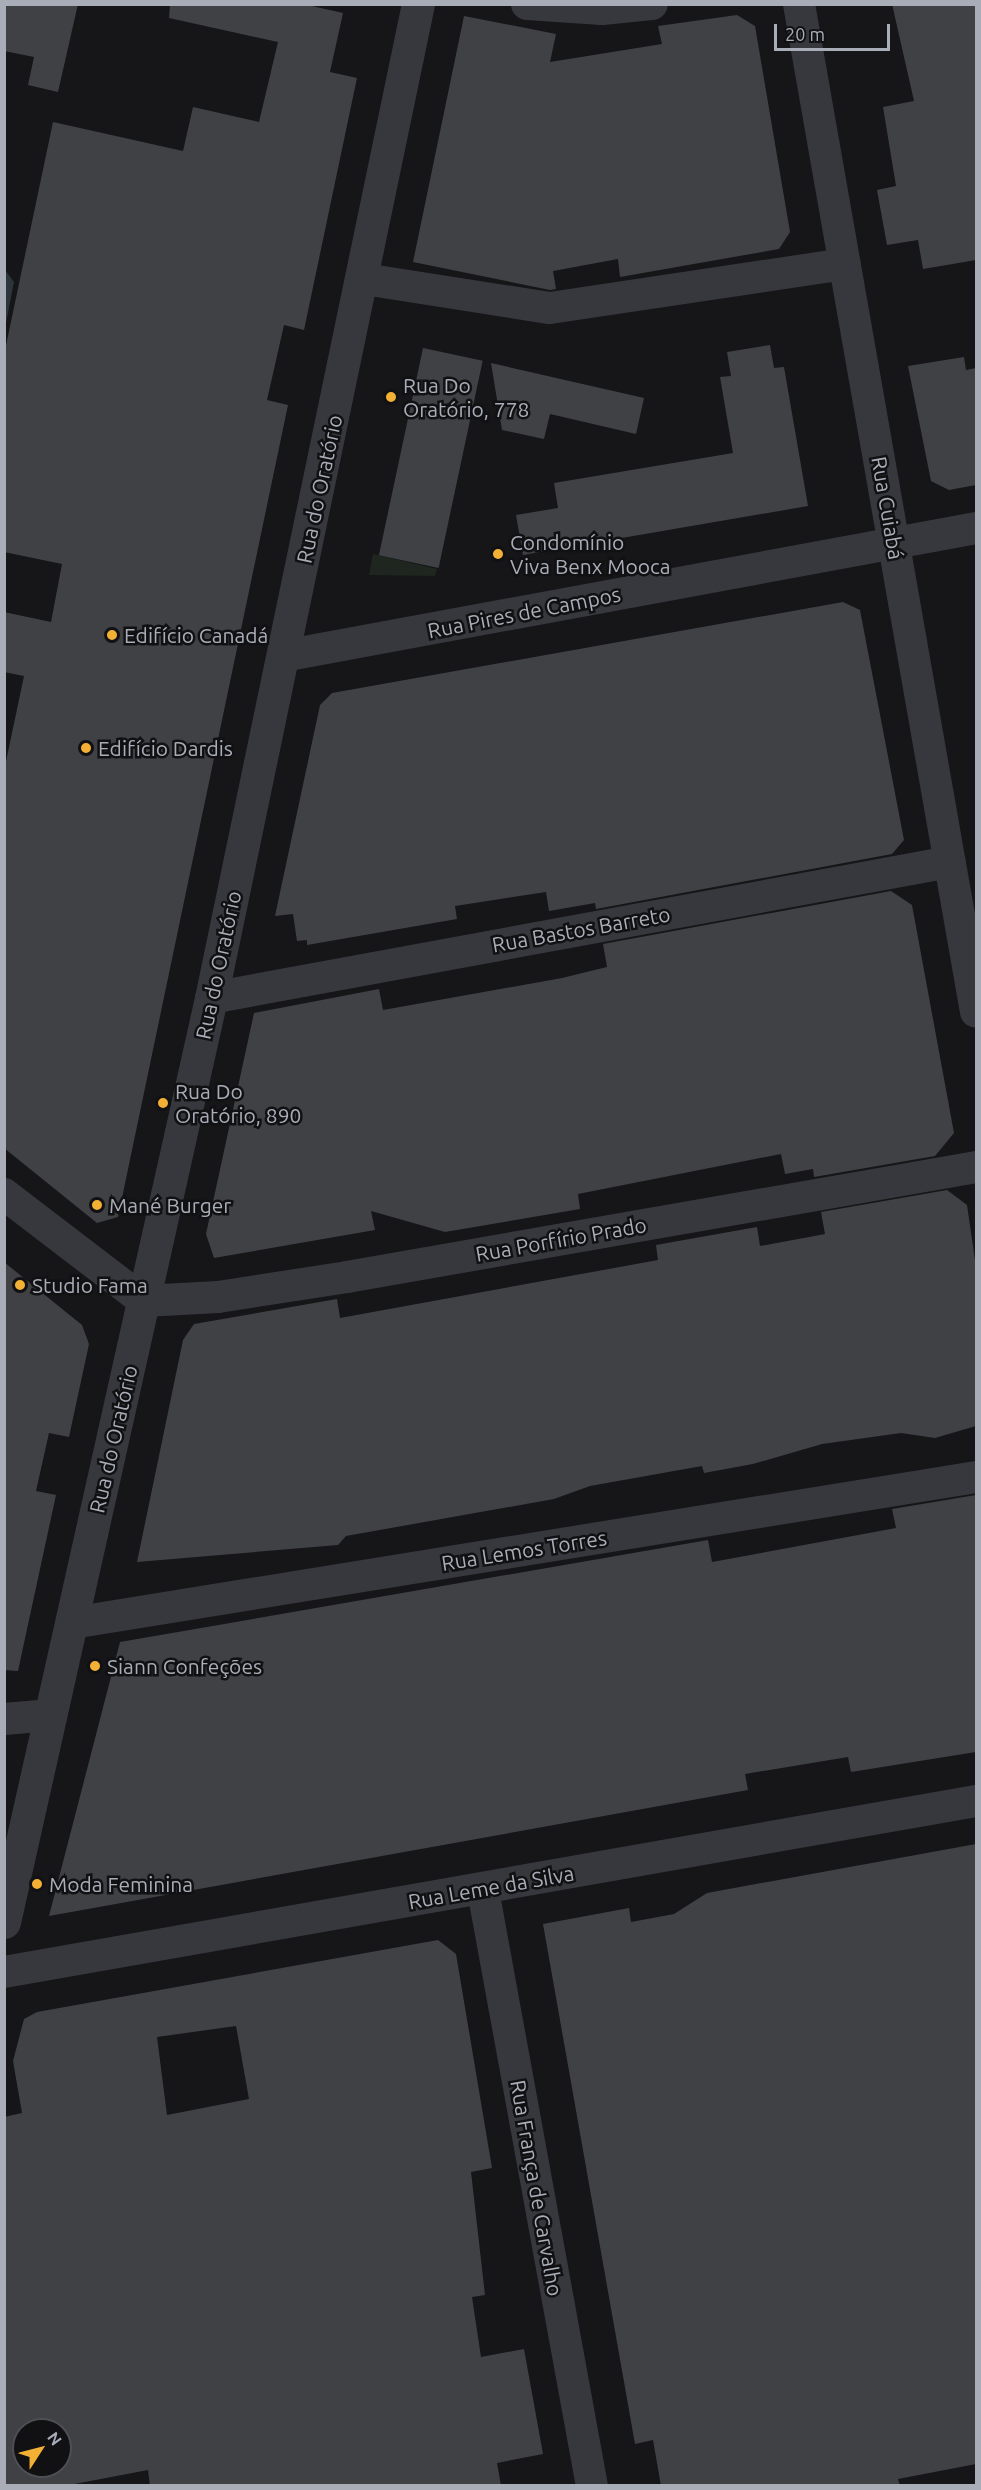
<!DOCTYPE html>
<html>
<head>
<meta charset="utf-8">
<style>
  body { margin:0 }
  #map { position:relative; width:981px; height:2490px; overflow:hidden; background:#161618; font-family:Ubuntu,sans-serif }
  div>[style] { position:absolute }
  .green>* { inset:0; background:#1e261f }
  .water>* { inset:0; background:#2c353c }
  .building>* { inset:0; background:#404145; transform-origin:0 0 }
  .minor>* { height:32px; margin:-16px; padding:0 16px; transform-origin:16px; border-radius:16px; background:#37383d }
  .tertiary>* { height:33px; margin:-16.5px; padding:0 16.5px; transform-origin:16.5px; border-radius:16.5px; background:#37383d }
  .dots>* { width:16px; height:16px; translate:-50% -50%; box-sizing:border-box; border:3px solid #111113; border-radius:50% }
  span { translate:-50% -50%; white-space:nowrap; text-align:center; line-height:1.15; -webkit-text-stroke:5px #111113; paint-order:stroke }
  .poi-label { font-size:21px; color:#a8adb8 }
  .left { translate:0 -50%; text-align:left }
  .street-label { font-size:21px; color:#a8adb8 }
  .frame { position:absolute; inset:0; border:6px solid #a8adb8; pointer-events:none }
  .north { position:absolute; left:12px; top:2418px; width:60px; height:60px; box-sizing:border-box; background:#111113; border:2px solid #4d4f55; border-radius:50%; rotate:54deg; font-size:16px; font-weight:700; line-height:24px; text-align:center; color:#a8adb8 }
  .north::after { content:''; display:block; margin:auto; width:21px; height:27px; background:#f2b134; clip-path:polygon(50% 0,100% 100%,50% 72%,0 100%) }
  .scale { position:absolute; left:774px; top:24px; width:116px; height:27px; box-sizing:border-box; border:3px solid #a8adb8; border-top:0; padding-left:8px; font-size:18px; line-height:21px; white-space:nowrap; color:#a8adb8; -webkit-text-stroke:4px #111113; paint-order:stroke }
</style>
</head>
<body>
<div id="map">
  <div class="green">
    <i style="clip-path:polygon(373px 554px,437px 569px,435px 576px,369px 575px)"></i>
  </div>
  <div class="water">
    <i style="clip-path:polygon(5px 270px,14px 282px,5px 328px,4px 270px)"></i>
  </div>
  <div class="building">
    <i style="clip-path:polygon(4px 4px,78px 4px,58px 92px,28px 85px,34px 57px,4px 51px)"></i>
    <i style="clip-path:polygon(170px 4px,303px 4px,343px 13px,330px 72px,357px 78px,304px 330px,284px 325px,267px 400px,288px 405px,118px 1217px,97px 1223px,4px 1148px,4px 771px,24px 676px,4px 672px,4px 612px,51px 622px,62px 564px,4px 552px,4px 355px,53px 122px,183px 151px,193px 107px,259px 122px,278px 42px,169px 18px)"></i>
    <i style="clip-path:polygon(892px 4px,976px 4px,976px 260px,923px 269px,918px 240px,887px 245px,877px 190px,896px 186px,883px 107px,914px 101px)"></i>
    <i style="clip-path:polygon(737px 15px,755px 26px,790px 232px,779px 249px,620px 277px,618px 259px,553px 271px,556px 289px,550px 290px,413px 262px,464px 16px,556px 34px,550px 62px,662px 44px,658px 26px)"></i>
    <i style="clip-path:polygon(770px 345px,774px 368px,784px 367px,808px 506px,523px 555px,516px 515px,558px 508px,554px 483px,733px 453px,720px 377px,731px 376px,727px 352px)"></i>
    <i style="left:423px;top:348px;width:61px;height:212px;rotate:12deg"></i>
    <i style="clip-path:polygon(964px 357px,966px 370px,976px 368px,976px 485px,949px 490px,931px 481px,908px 366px)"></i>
    <i style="clip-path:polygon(491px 363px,644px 398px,636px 434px,550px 414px,544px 439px,502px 430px)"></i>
    <i style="clip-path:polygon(843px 602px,860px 610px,904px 840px,892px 854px,596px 909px,595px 903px,549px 911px,546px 892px,455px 906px,457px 919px,307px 945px,307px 940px,297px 941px,293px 914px,275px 916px,320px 705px,332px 693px)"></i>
    <i style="clip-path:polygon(891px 891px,912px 905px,954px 1133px,935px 1156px,814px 1177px,813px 1169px,785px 1174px,781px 1154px,578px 1194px,580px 1209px,445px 1232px,371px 1211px,375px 1230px,214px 1258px,206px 1234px,254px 1013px,379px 989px,383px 1010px,562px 978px,607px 967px,603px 944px)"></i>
    <i style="clip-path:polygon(947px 1190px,967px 1205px,976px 1267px,976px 1426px,935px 1438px,901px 1433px,822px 1444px,753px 1464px,704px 1473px,702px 1466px,590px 1486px,554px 1499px,346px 1536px,338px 1545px,137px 1562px,183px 1340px,194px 1324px,337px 1299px,340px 1318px,658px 1260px,656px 1245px,757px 1227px,760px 1246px,825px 1234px,821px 1212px)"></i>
    <i style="clip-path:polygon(4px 1262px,82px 1325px,89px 1344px,69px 1437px,49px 1433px,36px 1491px,56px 1495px,18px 1671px,4px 1670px)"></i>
    <i style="clip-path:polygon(976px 1495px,976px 1752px,851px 1772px,848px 1757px,745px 1774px,748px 1790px,49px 1916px,120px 1642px,708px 1540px,712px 1562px,896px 1528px,892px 1509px)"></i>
    <i style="clip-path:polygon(976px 1844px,976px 2464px,898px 2479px,900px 2486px,661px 2486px,653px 2440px,635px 2444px,543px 1924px,629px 1908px,631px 1922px,674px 1914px,707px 1893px)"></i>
    <i style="clip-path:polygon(evenodd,438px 1940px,456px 1954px,492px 2168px,471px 2172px,485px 2295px,472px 2297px,481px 2357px,524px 2349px,543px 2454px,497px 2463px,501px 2486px,150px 2486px,148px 2470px,64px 2486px,4px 2486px,4px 2117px,22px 2113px,13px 2061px,24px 2019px,37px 2012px,438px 1940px,236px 2026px,249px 2099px,167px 2115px,157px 2037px,236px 2026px,438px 1940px,24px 2430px,60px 2430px,60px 2466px,24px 2466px,24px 2430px)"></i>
  </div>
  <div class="minor">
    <i style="left:527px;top:4px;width:75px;rotate:3.8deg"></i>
    <i style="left:602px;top:9px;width:50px;rotate:-5.7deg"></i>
    <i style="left:799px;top:4px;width:1023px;rotate:80.04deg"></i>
    <i style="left:364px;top:279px;width:188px;rotate:8.9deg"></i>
    <i style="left:550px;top:308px;width:298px;rotate:-8.5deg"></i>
    <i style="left:283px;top:656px;width:705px;rotate:-10.46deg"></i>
    <i style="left:211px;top:998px;width:751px;rotate:-10.43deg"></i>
    <i style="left:4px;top:1194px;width:176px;rotate:37.4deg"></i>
    <i style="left:144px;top:1301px;width:74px;rotate:-3.1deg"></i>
    <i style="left:218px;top:1297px;width:131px;rotate:-8.8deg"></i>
    <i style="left:347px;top:1277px;width:639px;rotate:-9.92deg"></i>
    <i style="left:72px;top:1623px;width:916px;rotate:-9.17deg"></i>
    <i style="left:4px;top:1719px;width:47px;rotate:-4.9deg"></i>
    <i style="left:483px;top:1890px;width:606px;rotate:79.64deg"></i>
    <i style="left:4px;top:1972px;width:987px;rotate:-9.98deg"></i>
  </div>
  <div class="tertiary">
    <i style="left:4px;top:1922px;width:947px;rotate:-77.37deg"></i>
    <i style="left:211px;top:998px;width:1015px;rotate:-78.24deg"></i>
  </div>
  <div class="dots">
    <i style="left:391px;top:397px;background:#f2b134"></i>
    <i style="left:498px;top:554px;background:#f2b134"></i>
    <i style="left:112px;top:635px;background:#f2b134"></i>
    <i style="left:86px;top:748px;background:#f2b134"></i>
    <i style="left:163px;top:1103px;background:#f2b134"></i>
    <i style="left:97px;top:1205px;background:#f2b134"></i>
    <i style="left:20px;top:1285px;background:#f2b134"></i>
    <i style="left:95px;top:1666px;background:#f2b134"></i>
    <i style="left:37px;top:1884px;background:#f2b134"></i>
  </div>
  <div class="poi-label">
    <span class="left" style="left:403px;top:397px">Rua Do<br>Oratório, 778</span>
    <span class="left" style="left:510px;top:554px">Condomínio<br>Viva Benx Mooca</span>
    <span class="left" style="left:124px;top:635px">Edifício Canadá</span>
    <span class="left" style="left:98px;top:748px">Edifício Dardis</span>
    <span class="left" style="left:175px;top:1103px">Rua Do<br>Oratório, 890</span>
    <span class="left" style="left:109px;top:1205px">Mané Burger</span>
    <span class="left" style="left:32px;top:1285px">Studio Fama</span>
    <span class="left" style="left:107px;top:1666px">Siann Confeções</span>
    <span class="left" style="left:49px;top:1884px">Moda Feminina</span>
  </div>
  <div class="street-label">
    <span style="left:319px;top:489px;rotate:-78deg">Rua do Oratório</span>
    <span style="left:888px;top:508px;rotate:80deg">Rua Cuiabá</span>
    <span style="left:524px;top:612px;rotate:-11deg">Rua Pires de Campos</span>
    <span style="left:581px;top:929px;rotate:-10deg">Rua Bastos Barreto</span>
    <span style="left:218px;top:965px;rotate:-78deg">Rua do Oratório</span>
    <span style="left:561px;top:1239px;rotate:-10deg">Rua Porfírio Prado</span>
    <span style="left:113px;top:1439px;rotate:-77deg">Rua do Oratório</span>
    <span style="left:524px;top:1550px;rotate:-9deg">Rua Lemos Torres</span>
    <span style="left:491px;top:1887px;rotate:-10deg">Rua Leme da Silva</span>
    <span style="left:537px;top:2188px;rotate:80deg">Rua França de Carvalho</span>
  </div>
  <div class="frame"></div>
  <div class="north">N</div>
  <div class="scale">20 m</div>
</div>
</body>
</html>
